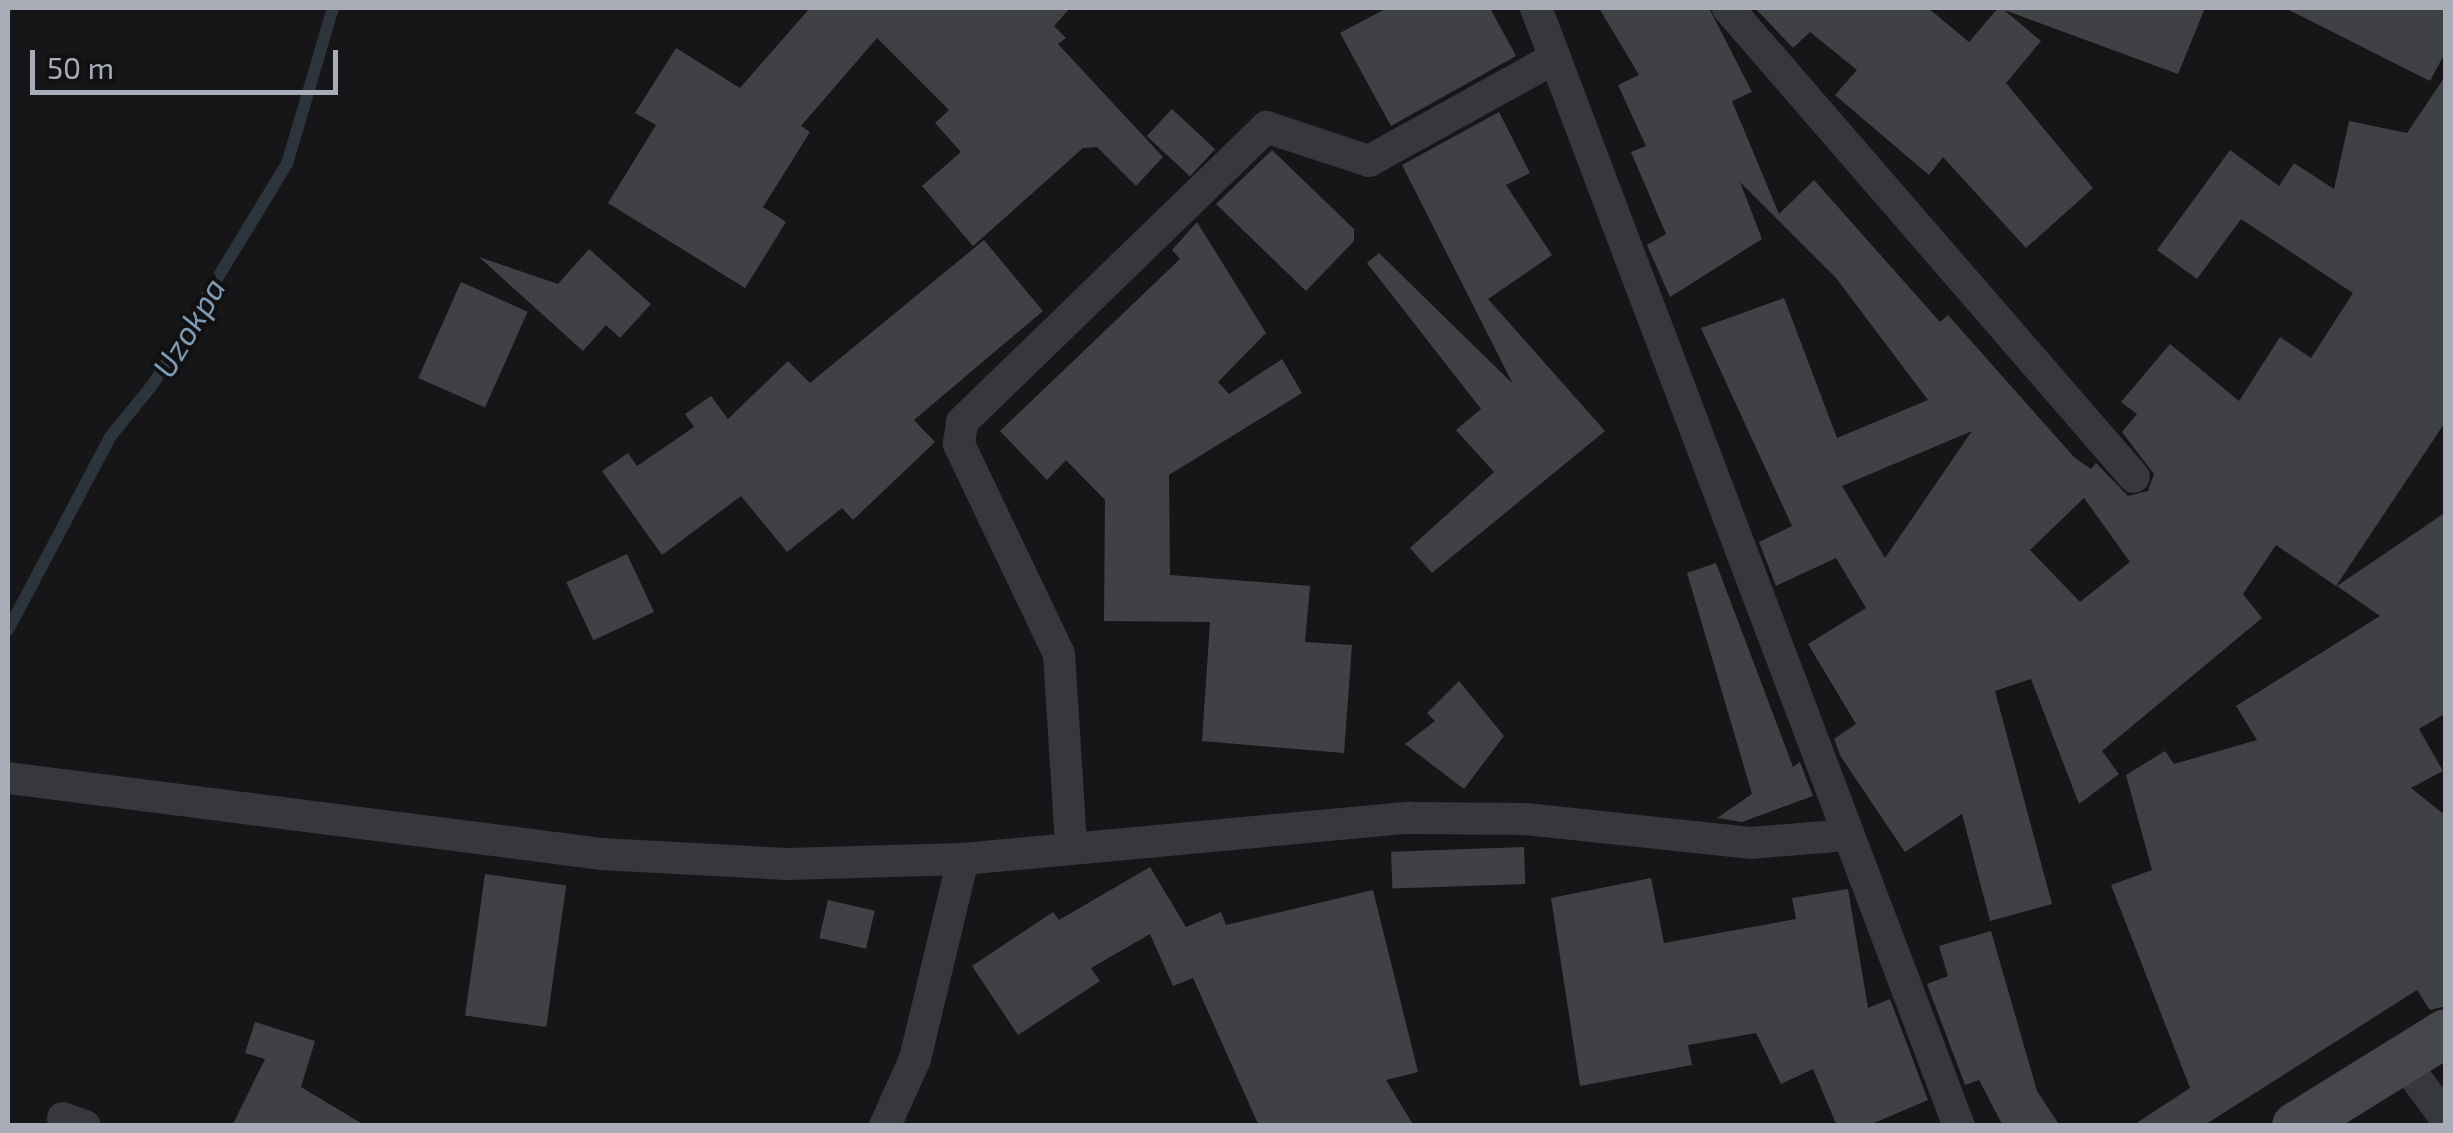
<!DOCTYPE html>
<html>
<head>
<meta charset="utf-8">
<style>
  body { margin:0 }
  #map { position:relative; width:2453px; height:1133px; overflow:hidden; background:#161618; font-family:"Exo 2",sans-serif }
  div>[style] { position:absolute }
  .stream>* { height:12px; margin:-6px; padding:0 6px; transform-origin:6px; border-radius:6px; background:#2c353c }
  .building>* { inset:0; background:#404145; transform-origin:0 0 }
  .street>* { height:32px; margin:-16px; padding:0 16px; transform-origin:16px; border-radius:16px; background:#37383d }
  .secondary>* { height:48px; margin:-24px; padding:0 24px; transform-origin:24px; border-radius:24px; background:#45474d }
  span { translate:-50% -50%; white-space:nowrap; text-align:center; line-height:1.15; -webkit-text-stroke:8px #111113; paint-order:stroke }
  .water-label { font-size:32px; color:#7f9bb3; font-style:italic }
  .frame { position:absolute; inset:0; border:10px solid #a8adb8; pointer-events:none }
  .scale { position:absolute; left:30px; top:50px; width:308px; height:45px; box-sizing:border-box; border:5px solid #a8adb8; border-top:0; padding-left:12px; font-size:30px; line-height:35px; white-space:nowrap; color:#a8adb8; -webkit-text-stroke:8px #111113; paint-order:stroke }
</style>
</head>
<body>
<div id="map">
  <div class="stream">
    <i style="left:8px;top:630px;width:218px;rotate:-62.1deg"></i>
    <i style="left:110px;top:437px;width:68px;rotate:-50.9deg"></i>
    <i style="left:153px;top:384px;width:258px;rotate:-58.7deg"></i>
    <i style="left:287px;top:164px;width:163px;rotate:-73.6deg"></i>
  </div>
  <div class="building">
    <i style="clip-path:polygon(810px 8px,1070px 8px,1054px 26px,1066px 38px,1058px 44px,1163px 157px,1136px 186px,1097px 147px,1083px 148px,973px 246px,922px 186px,961px 152px,935px 123px,949px 110px,877px 38px,801px 126px,810px 132px,763px 207px,786px 222px,745px 288px,608px 203px,656px 125px,635px 113px,676px 48px,740px 88px)"></i>
    <i style="clip-path:polygon(1387px 8px,1490px 8px,1516px 56px,1391px 126px,1340px 33px)"></i>
    <i style="clip-path:polygon(evenodd,1599px 8px,1709px 8px,1752px 92px,1732px 101px,1779px 214px,1814px 180px,1940px 322px,1948px 315px,2074px 457px,2091px 469px,2096px 463px,2128px 496px,2148px 491px,2154px 474px,2122px 432px,2137px 414px,2121px 402px,2170px 344px,2239px 401px,2280px 337px,2311px 358px,2353px 293px,2241px 219px,2197px 279px,2157px 250px,2230px 150px,2279px 186px,2294px 163px,2334px 189px,2349px 121px,2407px 133px,2446px 75px,2446px 421px,2336px 586px,2276px 545px,2243px 594px,2262px 618px,2102px 751px,2119px 774px,2079px 804px,2031px 679px,1995px 691px,2052px 904px,1990px 921px,1962px 814px,1905px 852px,1841px 757px,1834px 739px,1856px 724px,1808px 644px,1866px 608px,1836px 558px,1776px 586px,1759px 542px,1792px 526px,1701px 328px,1784px 298px,1837px 438px,1928px 400px,1836px 278px,1740px 182px,1762px 239px,1670px 297px,1647px 245px,1666px 234px,1631px 152px,1646px 146px,1618px 85px,1639px 75px,1599px 8px,1972px 431px,1885px 558px,1842px 486px,1972px 431px,1599px 8px,2084px 498px,2130px 562px,2080px 602px,2030px 550px,2084px 498px)"></i>
    <i style="clip-path:polygon(1755px 8px,1928px 8px,1969px 42px,1998px 8px,2205px 8px,2178px 74px,2004px 10px,2041px 41px,2006px 83px,2093px 188px,2026px 248px,1943px 157px,1929px 175px,1835px 95px,1857px 70px,1810px 32px,1793px 48px)"></i>
    <i style="clip-path:polygon(2285px 8px,2446px 8px,2446px 51px,2430px 81px)"></i>
    <i style="left:1172px;top:109px;width:59px;height:37px;rotate:43deg"></i>
    <i style="clip-path:polygon(1499px 112px,1530px 173px,1506px 185px,1552px 255px,1488px 299px,1605px 431px,1432px 573px,1410px 548px,1494px 472px,1456px 430px,1481px 409px,1367px 263px,1379px 253px,1513px 384px,1402px 165px)"></i>
    <i style="clip-path:polygon(1272px 150px,1354px 229px,1354px 241px,1306px 291px,1216px 204px)"></i>
    <i style="clip-path:polygon(1197px 222px,1266px 333px,1218px 382px,1229px 394px,1282px 359px,1302px 393px,1169px 475px,1170px 575px,1310px 586px,1305px 642px,1352px 645px,1344px 753px,1202px 741px,1210px 622px,1104px 621px,1105px 500px,1066px 460px,1047px 480px,1000px 431px,1180px 259px,1172px 250px)"></i>
    <i style="clip-path:polygon(984px 240px,1043px 311px,914px 420px,935px 442px,853px 520px,842px 508px,787px 552px,741px 496px,662px 555px,602px 471px,628px 453px,637px 466px,694px 427px,685px 414px,711px 396px,728px 419px,788px 361px,810px 383px)"></i>
    <i style="clip-path:polygon(589px 249px,651px 304px,620px 338px,606px 325px,583px 351px,479px 257px,558px 284px)"></i>
    <i style="left:461px;top:282px;width:73px;height:105px;rotate:24deg"></i>
    <i style="clip-path:polygon(2446px 512px,2446px 713px,2419px 729px,2443px 771px,2411px 788px,2446px 816px,2446px 1006px,2430px 1010px,2417px 990px,2203px 1126px,2132px 1126px,2190px 1088px,2111px 885px,2152px 870px,2126px 775px,2165px 751px,2174px 764px,2257px 740px,2236px 706px,2380px 616px,2337px 586px)"></i>
    <i style="left:627px;top:554px;width:64px;height:67px;rotate:65deg"></i>
    <i style="clip-path:polygon(1716px 563px,1793px 767px,1800px 762px,1813px 796px,1742px 822px,1717px 818px,1752px 794px,1687px 573px)"></i>
    <i style="clip-path:polygon(1459px 681px,1504px 736px,1464px 789px,1405px 744px,1435px 721px,1427px 713px)"></i>
    <i style="left:1524px;top:847px;width:37px;height:133px;rotate:88deg"></i>
    <i style="clip-path:polygon(1150px 867px,1186px 927px,1221px 912px,1226px 925px,1373px 890px,1418px 1072px,1386px 1080px,1414px 1126px,1259px 1126px,1193px 978px,1173px 986px,1150px 934px,1091px 968px,1100px 981px,1018px 1035px,972px 966px,1053px 912px,1059px 920px)"></i>
    <i style="left:485px;top:874px;width:82px;height:143px;rotate:8deg"></i>
    <i style="clip-path:polygon(1651px 878px,1664px 943px,1796px 919px,1792px 898px,1848px 889px,1868px 1008px,1890px 999px,1928px 1100px,1867px 1126px,1837px 1126px,1813px 1069px,1781px 1084px,1756px 1033px,1688px 1045px,1692px 1065px,1580px 1086px,1551px 898px)"></i>
    <i style="left:828px;top:900px;width:48px;height:39px;rotate:13deg"></i>
    <i style="clip-path:polygon(1991px 931px,2037px 1091px,2060px 1126px,2003px 1126px,1979px 1080px,1965px 1085px,1927px 984px,1948px 976px,1939px 946px)"></i>
    <i style="clip-path:polygon(255px 1022px,315px 1041px,301px 1087px,366px 1126px,232px 1126px,265px 1059px,245px 1053px)"></i>
  </div>
  <div class="street">
    <i style="left:1536px;top:8px;width:1195px;rotate:69.28deg"></i>
    <i style="left:1728px;top:8px;width:620px;rotate:49.12deg"></i>
    <i style="left:8px;top:778px;width:599px;rotate:7.29deg"></i>
    <i style="left:602px;top:854px;width:184px;rotate:3.1deg"></i>
    <i style="left:786px;top:864px;width:177px;rotate:-1.6deg"></i>
    <i style="left:963px;top:859px;width:448px;rotate:-5.3deg"></i>
    <i style="left:1409px;top:818px;width:117px;rotate:0.5deg"></i>
    <i style="left:1526px;top:819px;width:225px;rotate:6.1deg"></i>
    <i style="left:1750px;top:843px;width:97px;rotate:-4.7deg"></i>
    <i style="left:1071px;top:844px;width:190px;rotate:-93.6deg"></i>
    <i style="left:1059px;top:654px;width:233px;rotate:-115.5deg"></i>
    <i style="left:959px;top:444px;width:22px;rotate:-82deg"></i>
    <i style="left:962px;top:422px;width:424px;rotate:-44.1deg"></i>
    <i style="left:1266px;top:127px;width:108px;rotate:18.3deg"></i>
    <i style="left:1369px;top:161px;width:213px;rotate:-29deg"></i>
    <i style="left:2401px;top:1058px;width:76px;rotate:53.6deg"></i>
    <i style="left:63px;top:1118px;width:23px;rotate:20deg"></i>
    <i style="left:885px;top:1126px;width:73px;rotate:-65.9deg"></i>
    <i style="left:915px;top:1059px;width:206px;rotate:-76.5deg"></i>
  </div>
  <div class="secondary">
    <i style="left:2296px;top:1126px;width:176px;rotate:-31.8deg"></i>
  </div>
  <div class="water-label">
    <span style="left:188px;top:327px;rotate:-59deg">Uzokpa</span>
  </div>
  <div class="frame"></div>
  <div class="scale">50 m</div>
</div>
</body>
</html>
